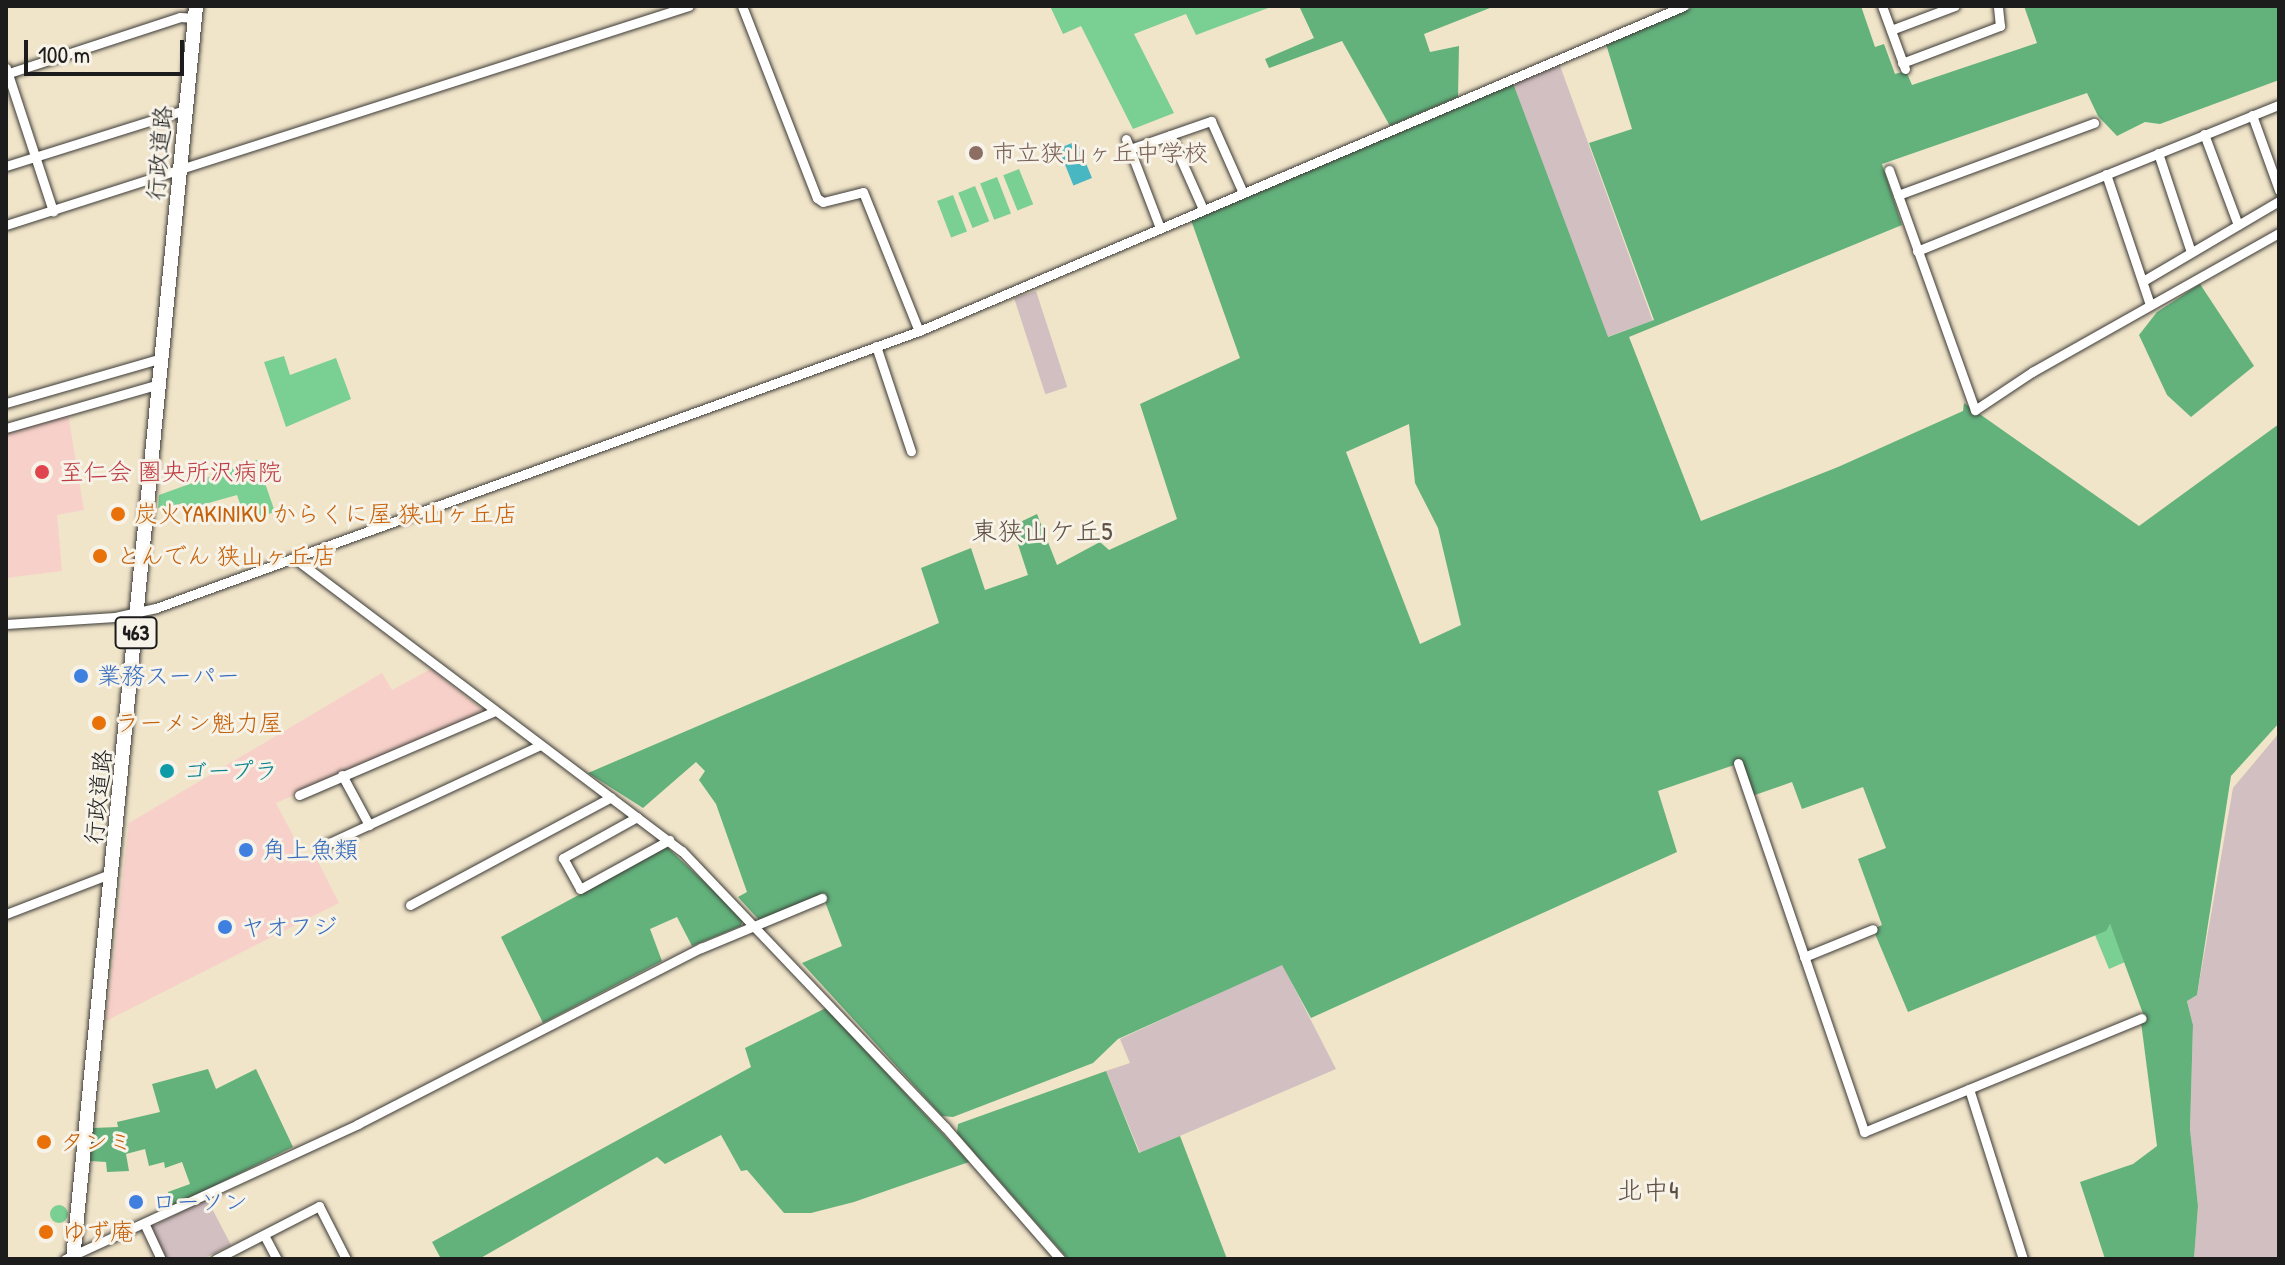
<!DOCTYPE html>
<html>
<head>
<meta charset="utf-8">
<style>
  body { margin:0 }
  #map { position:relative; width:2285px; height:1265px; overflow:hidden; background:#f0e4c9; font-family:"Patrick Hand","Klee One",sans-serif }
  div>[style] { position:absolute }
  .built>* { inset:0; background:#f7d1c9 }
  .industrial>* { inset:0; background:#d2bfc1; transform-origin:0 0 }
  .green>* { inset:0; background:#7acf92; transform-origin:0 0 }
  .round { border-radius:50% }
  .forest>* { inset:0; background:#63b27c }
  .water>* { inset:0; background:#48b7c1; transform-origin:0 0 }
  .roads { filter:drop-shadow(0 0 2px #3c3a36) drop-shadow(0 0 2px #3c3a36) }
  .minor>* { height:9px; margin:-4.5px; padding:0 4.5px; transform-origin:4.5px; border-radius:4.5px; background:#fff }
  .trunk>* { height:14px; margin:-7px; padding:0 7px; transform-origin:7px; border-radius:7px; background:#fff }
  .dots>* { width:22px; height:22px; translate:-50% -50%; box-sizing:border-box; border:4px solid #f7f3e8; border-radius:50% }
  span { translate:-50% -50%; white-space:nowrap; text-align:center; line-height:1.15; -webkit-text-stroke:6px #f7f3e8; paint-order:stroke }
  .shield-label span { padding:2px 6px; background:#f7f3e8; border:2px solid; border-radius:6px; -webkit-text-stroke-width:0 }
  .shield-label { font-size:22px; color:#1c1c1c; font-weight:700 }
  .street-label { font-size:24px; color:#1c1c1c }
  .education-label { font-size:24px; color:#785e54 }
  .left { translate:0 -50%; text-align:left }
  .health-label { font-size:24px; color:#be3a42 }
  .food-label { font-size:24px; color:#c56008 }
  .shop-label { font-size:24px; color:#366cbe }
  .culture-label { font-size:24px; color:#0d838f }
  .neighbourhood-label { font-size:26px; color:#5f5044 }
  .frame { position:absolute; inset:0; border:8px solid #1c1c1c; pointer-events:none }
  .scale { position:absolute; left:24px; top:40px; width:160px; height:36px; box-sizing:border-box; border:4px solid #1c1c1c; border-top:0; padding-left:10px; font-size:24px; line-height:28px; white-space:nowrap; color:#1c1c1c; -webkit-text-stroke:6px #f7f3e8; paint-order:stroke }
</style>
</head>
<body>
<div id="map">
  <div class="built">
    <i style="clip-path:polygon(68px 414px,84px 510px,57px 515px,62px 571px,6px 578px,6px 433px)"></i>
    <i style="clip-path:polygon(431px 669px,485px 712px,276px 803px,302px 853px,289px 865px,314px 854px,339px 903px,106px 1021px,129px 823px,382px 673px,392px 690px)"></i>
  </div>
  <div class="industrial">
    <i style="left:1559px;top:63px;width:274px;height:50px;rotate:70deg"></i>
    <i style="left:1036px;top:291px;width:101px;height:23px;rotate:72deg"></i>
    <i style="clip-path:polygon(2279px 733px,2279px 1259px,2194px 1259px,2198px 1206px,2190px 1129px,2193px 1025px,2187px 1000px,2197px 995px,2233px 788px)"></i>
    <i style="clip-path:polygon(1282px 964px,1336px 1069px,1140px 1153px,1106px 1071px,1130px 1063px,1120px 1039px)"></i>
    <i style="clip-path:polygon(207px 1199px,231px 1245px,203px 1259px,167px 1259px,151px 1227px)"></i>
  </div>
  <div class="green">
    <i style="clip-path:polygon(1050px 6px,1273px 6px,1196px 35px,1186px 14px,1134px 34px,1174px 113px,1133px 129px,1081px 26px,1063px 34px)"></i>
    <i style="left:1019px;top:169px;width:38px;height:17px;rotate:68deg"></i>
    <i style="left:997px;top:177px;width:39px;height:18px;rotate:69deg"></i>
    <i style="left:975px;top:186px;width:38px;height:18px;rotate:68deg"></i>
    <i style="left:953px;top:195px;width:39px;height:17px;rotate:69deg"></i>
    <i style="clip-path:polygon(284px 356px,290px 375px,336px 358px,351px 399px,286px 427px,264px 362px)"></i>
    <i style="clip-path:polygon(257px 460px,275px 512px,246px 521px,237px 495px,187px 509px,185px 503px,158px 508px,159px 495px)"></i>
    <i style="clip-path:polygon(2110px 924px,2125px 962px,2109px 969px,2095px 935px)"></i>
    <i class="round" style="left:50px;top:1205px;width:18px;height:18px"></i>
  </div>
  <div class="forest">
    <i style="clip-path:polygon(1299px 6px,1495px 6px,1424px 34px,1430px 52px,1459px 46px,1458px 97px,1390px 126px,1342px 41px,1269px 68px,1265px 59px,1314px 38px)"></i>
    <i style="clip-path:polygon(evenodd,1696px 6px,1861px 6px,1875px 47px,1884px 44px,1895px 74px,1906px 71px,1912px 85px,2037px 43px,2024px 6px,2279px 6px,2279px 80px,2160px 124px,2145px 122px,2117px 136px,2098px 116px,2087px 93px,1882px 164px,1902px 225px,1629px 337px,1701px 521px,1838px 467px,1963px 411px,1964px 403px,2139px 526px,2279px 424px,2279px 723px,2231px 776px,2197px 995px,2187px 1001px,2193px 1025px,2190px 1129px,2198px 1206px,2194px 1259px,2105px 1259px,2080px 1182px,2133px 1164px,2157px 1146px,2141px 1022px,2145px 1019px,2110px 924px,2106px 931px,1908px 1012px,1873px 929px,1882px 925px,1858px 859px,1886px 848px,1863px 787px,1802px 809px,1792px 782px,1752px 796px,1740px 763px,1658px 791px,1677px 852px,1311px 1018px,1282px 965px,1118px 1039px,1093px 1063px,953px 1117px,942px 1116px,802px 963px,842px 946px,822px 894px,759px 920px,738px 897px,747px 892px,716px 804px,699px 780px,705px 771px,696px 762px,643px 808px,588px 773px,939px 623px,921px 568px,971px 548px,985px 590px,1028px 575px,1012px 526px,1037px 514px,1057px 565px,1100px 542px,1109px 550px,1177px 519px,1140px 404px,1240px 358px,1191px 220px,1513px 83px,1608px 337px,1654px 320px,1589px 143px,1632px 129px,1606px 44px,1696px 6px,1409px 424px,1415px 483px,1438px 528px,1461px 625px,1420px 644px,1346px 452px,1409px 424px)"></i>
    <i style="clip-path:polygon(2200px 284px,2254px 366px,2191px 417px,2167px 395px,2139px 335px,2157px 312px)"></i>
    <i style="clip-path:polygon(667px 847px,743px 918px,741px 926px,692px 946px,677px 917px,650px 929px,662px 961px,543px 1023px,501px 937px)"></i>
    <i style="clip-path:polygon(826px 1008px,969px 1162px,854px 1202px,811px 1213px,784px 1213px,747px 1170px,741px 1171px,721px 1135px,665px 1164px,657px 1157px,479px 1259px,441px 1259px,432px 1242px,751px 1067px,745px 1048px)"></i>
    <i style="clip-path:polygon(208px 1069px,216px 1089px,256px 1069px,293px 1147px,167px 1209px,168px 1192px,190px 1184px,182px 1162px,165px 1168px,164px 1162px,149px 1166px,145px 1149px,126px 1154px,129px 1171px,107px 1172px,106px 1162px,90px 1161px,93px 1128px,118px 1127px,117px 1122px,160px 1112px,152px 1084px)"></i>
    <i style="clip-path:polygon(1106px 1071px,1139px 1153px,1180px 1136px,1227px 1259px,1068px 1259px,957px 1133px,958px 1124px)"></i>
  </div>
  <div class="water">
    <i style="left:1077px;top:141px;width:40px;height:20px;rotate:68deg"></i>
  </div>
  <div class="roads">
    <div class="minor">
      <i style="left:742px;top:6px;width:206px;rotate:68.7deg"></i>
      <i style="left:817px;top:198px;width:7px;rotate:34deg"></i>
      <i style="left:823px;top:202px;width:41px;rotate:-14deg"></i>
      <i style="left:863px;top:192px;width:150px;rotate:68.1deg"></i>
      <i style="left:1882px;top:6px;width:67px;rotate:69.9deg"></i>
      <i style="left:1891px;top:30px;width:68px;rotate:-20.6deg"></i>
      <i style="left:1902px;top:63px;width:105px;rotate:-20.7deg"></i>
      <i style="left:2000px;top:26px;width:20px;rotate:-96deg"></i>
      <i style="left:6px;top:68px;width:151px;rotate:71.8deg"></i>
      <i style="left:6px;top:74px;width:183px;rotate:-18.1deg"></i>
      <i style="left:180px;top:17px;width:15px;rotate:4deg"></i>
      <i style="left:2252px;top:115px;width:80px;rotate:70.2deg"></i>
      <i style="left:2204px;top:134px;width:97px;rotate:69.5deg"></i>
      <i style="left:1170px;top:135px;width:81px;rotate:66deg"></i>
      <i style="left:1126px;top:139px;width:95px;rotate:69.1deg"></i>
      <i style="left:1130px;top:149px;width:86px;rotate:-19.1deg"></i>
      <i style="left:1211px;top:121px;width:79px;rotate:66deg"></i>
      <i style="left:2158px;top:153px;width:104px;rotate:71.6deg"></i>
      <i style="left:6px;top:166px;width:188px;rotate:-17.4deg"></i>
      <i style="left:1889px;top:170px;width:255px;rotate:70.3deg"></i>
      <i style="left:1975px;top:410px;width:69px;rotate:-33.7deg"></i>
      <i style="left:2032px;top:372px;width:283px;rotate:-29.4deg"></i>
      <i style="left:2106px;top:174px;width:138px;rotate:71.4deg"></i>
      <i style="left:1898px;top:195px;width:209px;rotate:-20.2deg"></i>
      <i style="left:6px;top:225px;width:717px;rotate:-17.78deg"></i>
      <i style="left:1917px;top:251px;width:390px;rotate:-22deg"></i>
      <i style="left:2143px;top:281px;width:158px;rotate:-30.5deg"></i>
      <i style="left:876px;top:346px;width:111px;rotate:71.6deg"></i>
      <i style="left:6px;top:403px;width:162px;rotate:-16.1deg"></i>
      <i style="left:6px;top:428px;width:159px;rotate:-16deg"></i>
      <i style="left:294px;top:558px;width:486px;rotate:37.1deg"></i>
      <i style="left:682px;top:851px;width:381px;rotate:46.4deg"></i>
      <i style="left:945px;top:1127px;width:175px;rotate:48.9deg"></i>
      <i style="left:6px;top:624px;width:109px;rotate:-3.7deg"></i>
      <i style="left:115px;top:617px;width:42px;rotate:-12.4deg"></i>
      <i style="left:156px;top:608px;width:812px;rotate:-19.95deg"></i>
      <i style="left:919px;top:331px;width:831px;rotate:-23.02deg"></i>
      <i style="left:1738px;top:763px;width:390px;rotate:71.1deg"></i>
      <i style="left:1864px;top:1132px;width:300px;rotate:-22.3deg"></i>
      <i style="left:342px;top:775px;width:57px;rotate:61.6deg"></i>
      <i style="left:299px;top:795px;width:213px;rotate:-23.2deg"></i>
      <i style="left:637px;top:817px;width:85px;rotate:151deg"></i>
      <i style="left:563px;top:858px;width:35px;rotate:61deg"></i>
      <i style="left:580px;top:889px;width:102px;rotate:-28.8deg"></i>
      <i style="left:325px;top:845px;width:237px;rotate:-24.9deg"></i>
      <i style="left:410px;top:905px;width:228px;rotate:-28.2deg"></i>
      <i style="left:6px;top:914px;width:114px;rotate:-21.1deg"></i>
      <i style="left:1804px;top:957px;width:74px;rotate:-22.1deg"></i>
      <i style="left:1969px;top:1089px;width:178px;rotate:72.4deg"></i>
      <i style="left:145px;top:1225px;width:38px;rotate:65deg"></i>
      <i style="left:264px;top:1235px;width:27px;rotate:62deg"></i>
      <i style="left:65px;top:1259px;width:323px;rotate:-24.7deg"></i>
      <i style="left:358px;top:1124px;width:386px;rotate:-27.2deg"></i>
      <i style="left:701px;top:948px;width:131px;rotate:-22.5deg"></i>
      <i style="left:216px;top:1259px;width:116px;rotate:-27.2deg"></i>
      <i style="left:319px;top:1206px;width:59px;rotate:63deg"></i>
    </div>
    <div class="trunk">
      <i style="left:73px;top:1259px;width:1259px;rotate:-84.39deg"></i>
    </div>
  </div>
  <div class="dots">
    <i style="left:976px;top:153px;background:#8d6e63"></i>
    <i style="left:42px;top:472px;background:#e0444e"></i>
    <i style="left:118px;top:514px;background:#e8710a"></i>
    <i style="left:100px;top:556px;background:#e8710a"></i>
    <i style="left:81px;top:676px;background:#3f7fe0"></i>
    <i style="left:99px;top:723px;background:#e8710a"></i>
    <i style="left:167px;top:771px;background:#0f9aa8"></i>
    <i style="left:246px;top:850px;background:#3f7fe0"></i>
    <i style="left:225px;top:927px;background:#3f7fe0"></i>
    <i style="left:44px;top:1142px;background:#e8710a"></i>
    <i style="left:136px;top:1202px;background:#3f7fe0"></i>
    <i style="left:46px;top:1232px;background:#e8710a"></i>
  </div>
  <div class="shield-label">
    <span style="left:136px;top:633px">463</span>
  </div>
  <div class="street-label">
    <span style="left:159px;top:153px;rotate:-85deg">行政道路</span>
    <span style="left:98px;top:797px;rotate:-84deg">行政道路</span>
  </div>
  <div class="education-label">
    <span class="left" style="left:992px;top:153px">市立狭山ヶ丘中学校</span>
  </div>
  <div class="health-label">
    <span class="left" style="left:60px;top:472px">至仁会 圏央所沢病院</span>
  </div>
  <div class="food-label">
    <span class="left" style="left:134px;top:514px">炭火YAKINIKU からくに屋 狭山ヶ丘店</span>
    <span class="left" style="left:116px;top:556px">とんでん 狭山ヶ丘店</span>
    <span class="left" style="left:115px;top:723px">ラーメン魁力屋</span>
    <span class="left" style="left:60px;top:1142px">タンミ</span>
    <span class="left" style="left:62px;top:1232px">ゆず庵</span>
  </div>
  <div class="shop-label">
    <span class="left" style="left:97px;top:676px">業務スーパー</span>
    <span class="left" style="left:262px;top:850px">角上魚類</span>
    <span class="left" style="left:241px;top:927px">ヤオフジ</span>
    <span class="left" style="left:152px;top:1202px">ローソン</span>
  </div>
  <div class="culture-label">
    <span class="left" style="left:183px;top:771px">ゴープラ</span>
  </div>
  <div class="neighbourhood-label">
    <span style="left:1042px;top:531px">東狭山ケ丘5</span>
    <span style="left:1648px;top:1190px">北中4</span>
  </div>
  <div class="frame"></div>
  <div class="scale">100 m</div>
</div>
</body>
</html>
